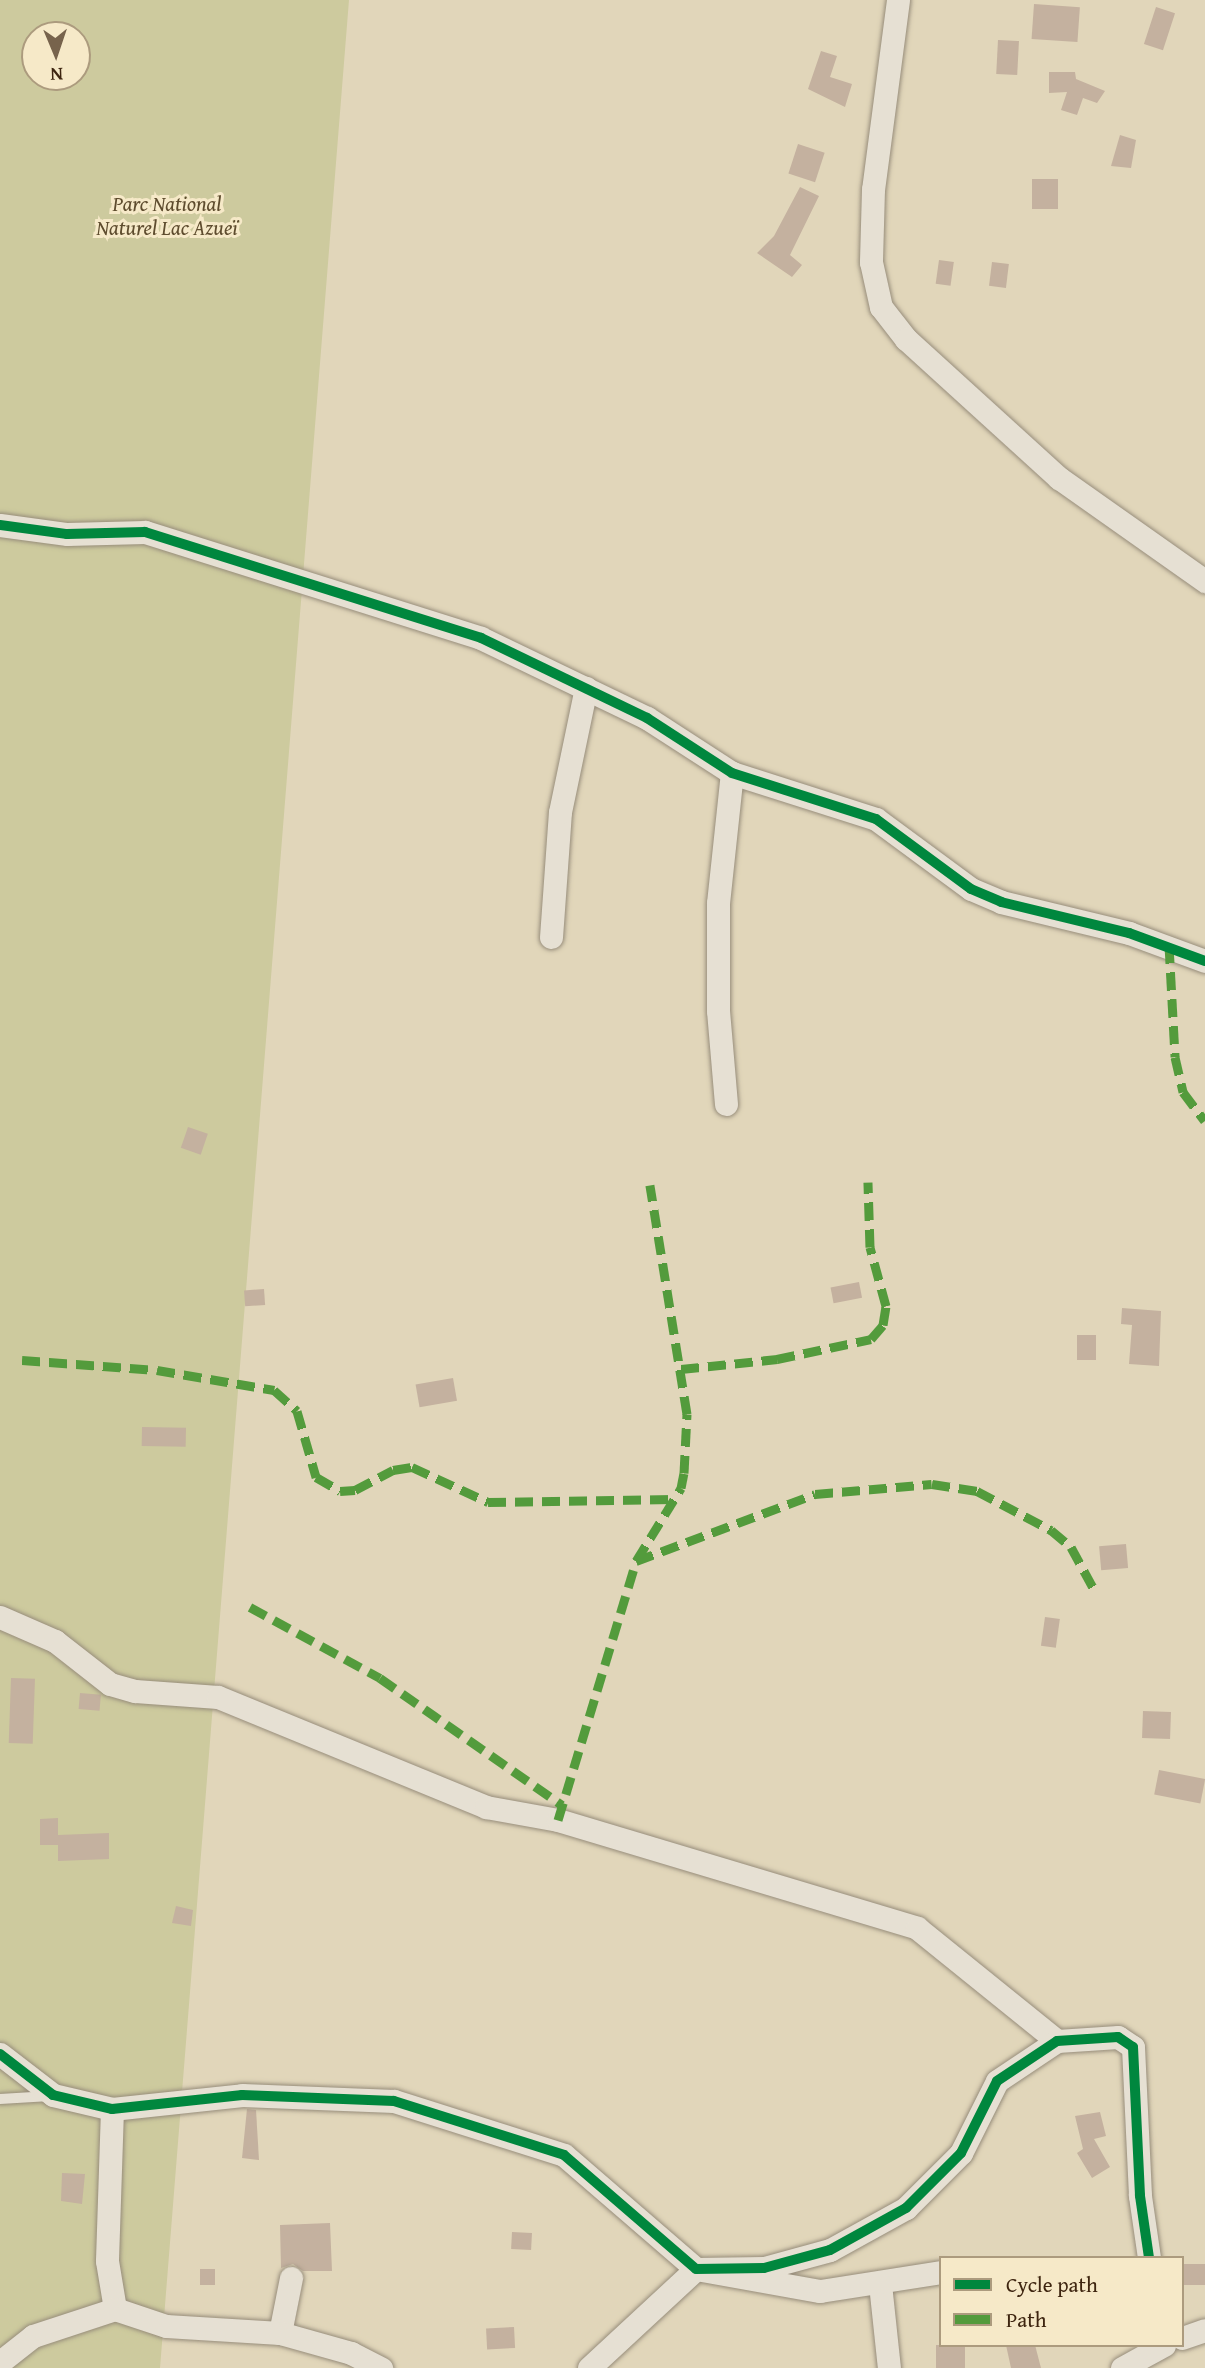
<!DOCTYPE html>
<html>
<head>
<meta charset="utf-8">
<style>
  body { margin:0 }
  #map { position:relative; width:1205px; height:2368px; overflow:hidden; background:#e1d6ba; font-family:"Gentium Book Plus",serif }
  div>[style] { position:absolute }
  .green>* { inset:0; background:#cdca9e }
  .building>* { inset:0; background:#c4b19f; transform-origin:0 0 }
  .roads { filter:drop-shadow(0 0 2px #978d7b) drop-shadow(0 0 2px #978d7b) }
  .lane>* { height:10px; margin:-5px; padding:0 5px; transform-origin:5px; border-radius:5px; background:#e6e0d3 }
  .street>* { height:23px; margin:-11.5px; padding:0 11.5px; transform-origin:11.5px; border-radius:11.5px; background:#e6e0d3 }
  .quiet>* { height:9px; margin-top:-4.5px; transform-origin:0; background:repeating-linear-gradient(90deg,#539b3c 0 18px,transparent 0 27px) }
  .cycleway>* { height:10px; margin:-5px; padding:0 5px; transform-origin:5px; border-radius:5px; background:#00873e }
  span { translate:-50% -50%; white-space:nowrap; text-align:center; line-height:1.15; -webkit-text-stroke:6px #f6e9c8; paint-order:stroke }
  .park-label { font-size:21px; color:#5e4c2e; font-style:italic }
  .legend { position:absolute; left:939px; top:2256px; width:245px; height:91px; box-sizing:border-box; background:#f6e9c8; border:2px solid #ac9b7e; margin:0; padding:9px 12px; list-style:none; font-size:21px; color:#3e2510 }
  .legend li { display:flex; align-items:center; gap:14px; height:35px }
  .legend b { width:35px; border:2px solid #ac9b7e }
  .north { position:absolute; left:21px; top:21px; width:70px; height:70px; box-sizing:border-box; background:#f6e9c8; border:2px solid #ac9b7e; border-radius:50%; rotate:178deg; font-size:19px; font-weight:700; line-height:28px; text-align:center; color:#3e2510 }
  .north::after { content:''; display:block; margin:auto; width:24px; height:32px; background:#77634c; clip-path:polygon(50% 0,100% 100%,50% 72%,0 100%) }
</style>
</head>
<body>
<div id="map">
  <div class="green">
    <i style="clip-path:polygon(evenodd,0 0,349px 0,160px 2368px,0 2368px,0 0,35px 35px,77px 35px,77px 77px,35px 77px,35px 35px)"></i>
  </div>
  <div class="building">
    <i style="left:1034px;top:4px;width:46px;height:35px;rotate:4deg"></i>
    <i style="left:1156px;top:7px;width:20px;height:39px;rotate:18deg"></i>
    <i style="left:998px;top:40px;width:21px;height:34px;rotate:3deg"></i>
    <i style="clip-path:polygon(821px 51px,837px 56px,830px 77px,852px 84px,845px 107px,808px 89px)"></i>
    <i style="clip-path:polygon(1049px 72px,1075px 72px,1076px 79px,1105px 91px,1097px 103px,1083px 98px,1077px 115px,1061px 110px,1067px 92px,1049px 93px)"></i>
    <i style="clip-path:polygon(1120px 135px,1136px 140px,1131px 168px,1111px 166px)"></i>
    <i style="left:798px;top:144px;width:28px;height:31px;rotate:18deg"></i>
    <i style="left:1032px;top:179px;width:26px;height:30px"></i>
    <i style="clip-path:polygon(800px 187px,819px 196px,790px 255px,802px 265px,792px 277px,757px 253px,774px 236px)"></i>
    <i style="left:939px;top:260px;width:15px;height:24px;rotate:8deg"></i>
    <i style="left:992px;top:262px;width:17px;height:24px;rotate:7deg"></i>
    <i style="left:188px;top:1127px;width:21px;height:22px;rotate:19deg"></i>
    <i style="left:859px;top:1282px;width:16px;height:29px;rotate:79deg"></i>
    <i style="left:264px;top:1289px;width:16px;height:20px;rotate:86deg"></i>
    <i style="clip-path:polygon(1122px 1308px,1161px 1311px,1159px 1366px,1129px 1364px,1132px 1325px,1121px 1324px)"></i>
    <i style="left:1077px;top:1335px;width:19px;height:25px"></i>
    <i style="left:453px;top:1378px;width:23px;height:38px;rotate:80deg"></i>
    <i style="left:142px;top:1427px;width:44px;height:19px;rotate:1deg"></i>
    <i style="left:1126px;top:1544px;width:24px;height:27px;rotate:85deg"></i>
    <i style="left:1045px;top:1617px;width:15px;height:29px;rotate:8deg"></i>
    <i style="left:11px;top:1678px;width:24px;height:65px;rotate:2deg"></i>
    <i style="left:80px;top:1693px;width:21px;height:16px;rotate:5deg"></i>
    <i style="left:1143px;top:1711px;width:28px;height:27px;rotate:2deg"></i>
    <i style="left:1159px;top:1770px;width:47px;height:25px;rotate:11deg"></i>
    <i style="clip-path:polygon(58px 1818px,58px 1835px,109px 1833px,109px 1859px,58px 1861px,58px 1845px,40px 1845px,40px 1819px)"></i>
    <i style="clip-path:polygon(176px 1906px,193px 1910px,191px 1926px,172px 1923px)"></i>
    <i style="clip-path:polygon(247px 2109px,256px 2110px,259px 2160px,242px 2158px)"></i>
    <i style="clip-path:polygon(1100px 2112px,1106px 2136px,1094px 2139px,1110px 2167px,1092px 2178px,1077px 2153px,1083px 2149px,1075px 2116px)"></i>
    <i style="clip-path:polygon(62px 2173px,85px 2174px,82px 2204px,61px 2201px)"></i>
    <i style="clip-path:polygon(330px 2223px,332px 2271px,303px 2271px,293px 2264px,281px 2268px,280px 2225px)"></i>
    <i style="left:512px;top:2232px;width:20px;height:17px;rotate:3deg"></i>
    <i style="left:1182px;top:2264px;width:23px;height:21px"></i>
    <i style="left:200px;top:2269px;width:15px;height:16px"></i>
    <i style="left:514px;top:2327px;width:21px;height:28px;rotate:87deg"></i>
    <i style="left:936px;top:2345px;width:29px;height:23px"></i>
    <i style="clip-path:polygon(1006px 2345px,1035px 2345px,1041px 2368px,1011px 2368px)"></i>
  </div>
  <div class="roads">
    <div class="lane">
      <i style="left:0;top:2099px;width:50px;rotate:-3.4deg"></i>
    </div>
    <div class="street">
      <i style="left:898px;top:0;width:191px;rotate:97.5deg"></i>
      <i style="left:873px;top:189px;width:73px;rotate:91.6deg"></i>
      <i style="left:871px;top:262px;width:46px;rotate:77.5deg"></i>
      <i style="left:881px;top:307px;width:41px;rotate:52deg"></i>
      <i style="left:906px;top:339px;width:207px;rotate:42.3deg"></i>
      <i style="left:1059px;top:478px;width:179px;rotate:35.2deg"></i>
      <i style="left:0;top:525px;width:68px;rotate:7.7deg"></i>
      <i style="left:67px;top:534px;width:78px;rotate:-1.5deg"></i>
      <i style="left:145px;top:532px;width:352px;rotate:17.5deg"></i>
      <i style="left:481px;top:638px;width:184px;rotate:25.7deg"></i>
      <i style="left:647px;top:718px;width:101px;rotate:32.9deg"></i>
      <i style="left:732px;top:773px;width:151px;rotate:17.7deg"></i>
      <i style="left:876px;top:819px;width:118px;rotate:36.4deg"></i>
      <i style="left:971px;top:889px;width:33px;rotate:23deg"></i>
      <i style="left:1001px;top:902px;width:132px;rotate:13.6deg"></i>
      <i style="left:1129px;top:933px;width:81px;rotate:20.2deg"></i>
      <i style="left:551px;top:937px;width:125px;rotate:-85.9deg"></i>
      <i style="left:560px;top:812px;width:127px;rotate:-78.2deg"></i>
      <i style="left:726px;top:1104px;width:93px;rotate:-94.9deg"></i>
      <i style="left:718px;top:1011px;width:108px;rotate:-90deg"></i>
      <i style="left:718px;top:903px;width:131px;rotate:-83.9deg"></i>
      <i style="left:0;top:1617px;width:60px;rotate:23.6deg"></i>
      <i style="left:55px;top:1641px;width:70px;rotate:38deg"></i>
      <i style="left:110px;top:1684px;width:26px;rotate:16deg"></i>
      <i style="left:135px;top:1691px;width:83px;rotate:4.1deg"></i>
      <i style="left:218px;top:1697px;width:290px;rotate:22.3deg"></i>
      <i style="left:486px;top:1807px;width:73px;rotate:10.2deg"></i>
      <i style="left:558px;top:1820px;width:375px;rotate:16.7deg"></i>
      <i style="left:917px;top:1928px;width:180px;rotate:38.9deg"></i>
      <i style="left:0;top:2054px;width:67px;rotate:37.7deg"></i>
      <i style="left:53px;top:2095px;width:61px;rotate:13.3deg"></i>
      <i style="left:112px;top:2109px;width:131px;rotate:-6.1deg"></i>
      <i style="left:242px;top:2095px;width:152px;rotate:2.3deg"></i>
      <i style="left:394px;top:2101px;width:178px;rotate:17.6deg"></i>
      <i style="left:564px;top:2155px;width:174px;rotate:40.8deg"></i>
      <i style="left:696px;top:2269px;width:68px;rotate:-0.8deg"></i>
      <i style="left:764px;top:2268px;width:68px;rotate:-15.3deg"></i>
      <i style="left:830px;top:2250px;width:87px;rotate:-28.9deg"></i>
      <i style="left:906px;top:2208px;width:78px;rotate:-45deg"></i>
      <i style="left:961px;top:2153px;width:80px;rotate:-63.4deg"></i>
      <i style="left:997px;top:2081px;width:72px;rotate:-33.7deg"></i>
      <i style="left:1057px;top:2041px;width:61px;rotate:-3.8deg"></i>
      <i style="left:1118px;top:2037px;width:18px;rotate:34deg"></i>
      <i style="left:1133px;top:2047px;width:149px;rotate:87.3deg"></i>
      <i style="left:1140px;top:2196px;width:63px;rotate:81.7deg"></i>
      <i style="left:112px;top:2109px;width:152px;rotate:91.9deg"></i>
      <i style="left:107px;top:2261px;width:49px;rotate:80.5deg"></i>
      <i style="left:880px;top:2284px;width:84px;rotate:83.9deg"></i>
      <i style="left:280px;top:2333px;width:56px;rotate:-78.7deg"></i>
      <i style="left:1182px;top:2338px;width:24px;rotate:-19deg"></i>
      <i style="left:0;top:2362px;width:42px;rotate:-38.2deg"></i>
      <i style="left:33px;top:2336px;width:86px;rotate:-18.2deg"></i>
      <i style="left:115px;top:2309px;width:54px;rotate:18.4deg"></i>
      <i style="left:166px;top:2326px;width:114px;rotate:3.5deg"></i>
      <i style="left:280px;top:2333px;width:74px;rotate:15.7deg"></i>
      <i style="left:351px;top:2353px;width:34px;rotate:27deg"></i>
      <i style="left:589px;top:2368px;width:146px;rotate:-42.8deg"></i>
      <i style="left:696px;top:2269px;width:126px;rotate:10.1deg"></i>
      <i style="left:820px;top:2291px;width:122px;rotate:-8.9deg"></i>
      <i style="left:1122px;top:2368px;width:48px;rotate:-28.7deg"></i>
    </div>
  </div>
  <div class="quiet">
    <i style="left:1169px;top:945px;width:112px;rotate:86.9deg"></i>
    <i style="left:1175px;top:1057px;width:36px;rotate:77deg"></i>
    <i style="left:1183px;top:1092px;width:36px;rotate:53deg"></i>
    <i style="left:22px;top:1360px;width:135px;rotate:4.2deg"></i>
    <i style="left:157px;top:1370px;width:119px;rotate:9.7deg"></i>
    <i style="left:274px;top:1390px;width:31px;rotate:42deg"></i>
    <i style="left:297px;top:1411px;width:69px;rotate:73.9deg"></i>
    <i style="left:316px;top:1477px;width:28px;rotate:30deg"></i>
    <i style="left:340px;top:1491px;width:15px;rotate:-4deg"></i>
    <i style="left:355px;top:1490px;width:43px;rotate:-27.8deg"></i>
    <i style="left:393px;top:1470px;width:19px;rotate:-9deg"></i>
    <i style="left:412px;top:1467px;width:84px;rotate:24.7deg"></i>
    <i style="left:488px;top:1502px;width:186px;rotate:-0.9deg"></i>
    <i style="left:681px;top:1369px;width:97px;rotate:-5.9deg"></i>
    <i style="left:777px;top:1359px;width:96px;rotate:-12deg"></i>
    <i style="left:871px;top:1339px;width:18px;rotate:-49deg"></i>
    <i style="left:883px;top:1325px;width:19px;rotate:-81deg"></i>
    <i style="left:886px;top:1306px;width:61px;rotate:-105.2deg"></i>
    <i style="left:870px;top:1247px;width:65px;rotate:-91.8deg"></i>
    <i style="left:636px;top:1561px;width:191px;rotate:-20.5deg"></i>
    <i style="left:815px;top:1494px;width:117px;rotate:-4.9deg"></i>
    <i style="left:932px;top:1484px;width:46px;rotate:8.8deg"></i>
    <i style="left:977px;top:1491px;width:84px;rotate:27.8deg"></i>
    <i style="left:1051px;top:1530px;width:26px;rotate:40deg"></i>
    <i style="left:1071px;top:1547px;width:52px;rotate:61.5deg"></i>
    <i style="left:250px;top:1607px;width:148px;rotate:28.6deg"></i>
    <i style="left:380px;top:1678px;width:222px;rotate:34.9deg"></i>
    <i style="left:558px;top:1820px;width:270px;rotate:-73.2deg"></i>
    <i style="left:636px;top:1561px;width:86px;rotate:-58.3deg"></i>
    <i style="left:681px;top:1488px;width:15px;rotate:-79deg"></i>
    <i style="left:684px;top:1473px;width:59px;rotate:-87.1deg"></i>
    <i style="left:687px;top:1414px;width:232px;rotate:-99.2deg"></i>
  </div>
  <div class="cycleway">
    <i style="left:0;top:525px;width:68px;rotate:7.7deg"></i>
    <i style="left:67px;top:534px;width:78px;rotate:-1.5deg"></i>
    <i style="left:145px;top:532px;width:352px;rotate:17.5deg"></i>
    <i style="left:481px;top:638px;width:184px;rotate:25.7deg"></i>
    <i style="left:647px;top:718px;width:101px;rotate:32.9deg"></i>
    <i style="left:732px;top:773px;width:151px;rotate:17.7deg"></i>
    <i style="left:876px;top:819px;width:118px;rotate:36.4deg"></i>
    <i style="left:971px;top:889px;width:33px;rotate:23deg"></i>
    <i style="left:1001px;top:902px;width:132px;rotate:13.6deg"></i>
    <i style="left:1129px;top:933px;width:81px;rotate:20.2deg"></i>
    <i style="left:0;top:2054px;width:67px;rotate:37.7deg"></i>
    <i style="left:53px;top:2095px;width:61px;rotate:13.3deg"></i>
    <i style="left:112px;top:2109px;width:131px;rotate:-6.1deg"></i>
    <i style="left:242px;top:2095px;width:152px;rotate:2.3deg"></i>
    <i style="left:394px;top:2101px;width:178px;rotate:17.6deg"></i>
    <i style="left:564px;top:2155px;width:174px;rotate:40.8deg"></i>
    <i style="left:696px;top:2269px;width:68px;rotate:-0.8deg"></i>
    <i style="left:764px;top:2268px;width:68px;rotate:-15.3deg"></i>
    <i style="left:830px;top:2250px;width:87px;rotate:-28.9deg"></i>
    <i style="left:906px;top:2208px;width:78px;rotate:-45deg"></i>
    <i style="left:961px;top:2153px;width:80px;rotate:-63.4deg"></i>
    <i style="left:997px;top:2081px;width:72px;rotate:-33.7deg"></i>
    <i style="left:1057px;top:2041px;width:61px;rotate:-3.8deg"></i>
    <i style="left:1118px;top:2037px;width:18px;rotate:34deg"></i>
    <i style="left:1133px;top:2047px;width:149px;rotate:87.3deg"></i>
    <i style="left:1140px;top:2196px;width:63px;rotate:81.7deg"></i>
  </div>
  <div class="park-label">
    <span style="left:167px;top:216px">Parc National<br>Naturel Lac Azueï</span>
  </div>
  <ul class="legend">
  <li><b style="height:9px;background:#00873e"></b>Cycle path</li>
  <li><b style="height:9px;background:#539b3c"></b>Path</li>
  </ul>
  <div class="north">N</div>
</div>
</body>
</html>
